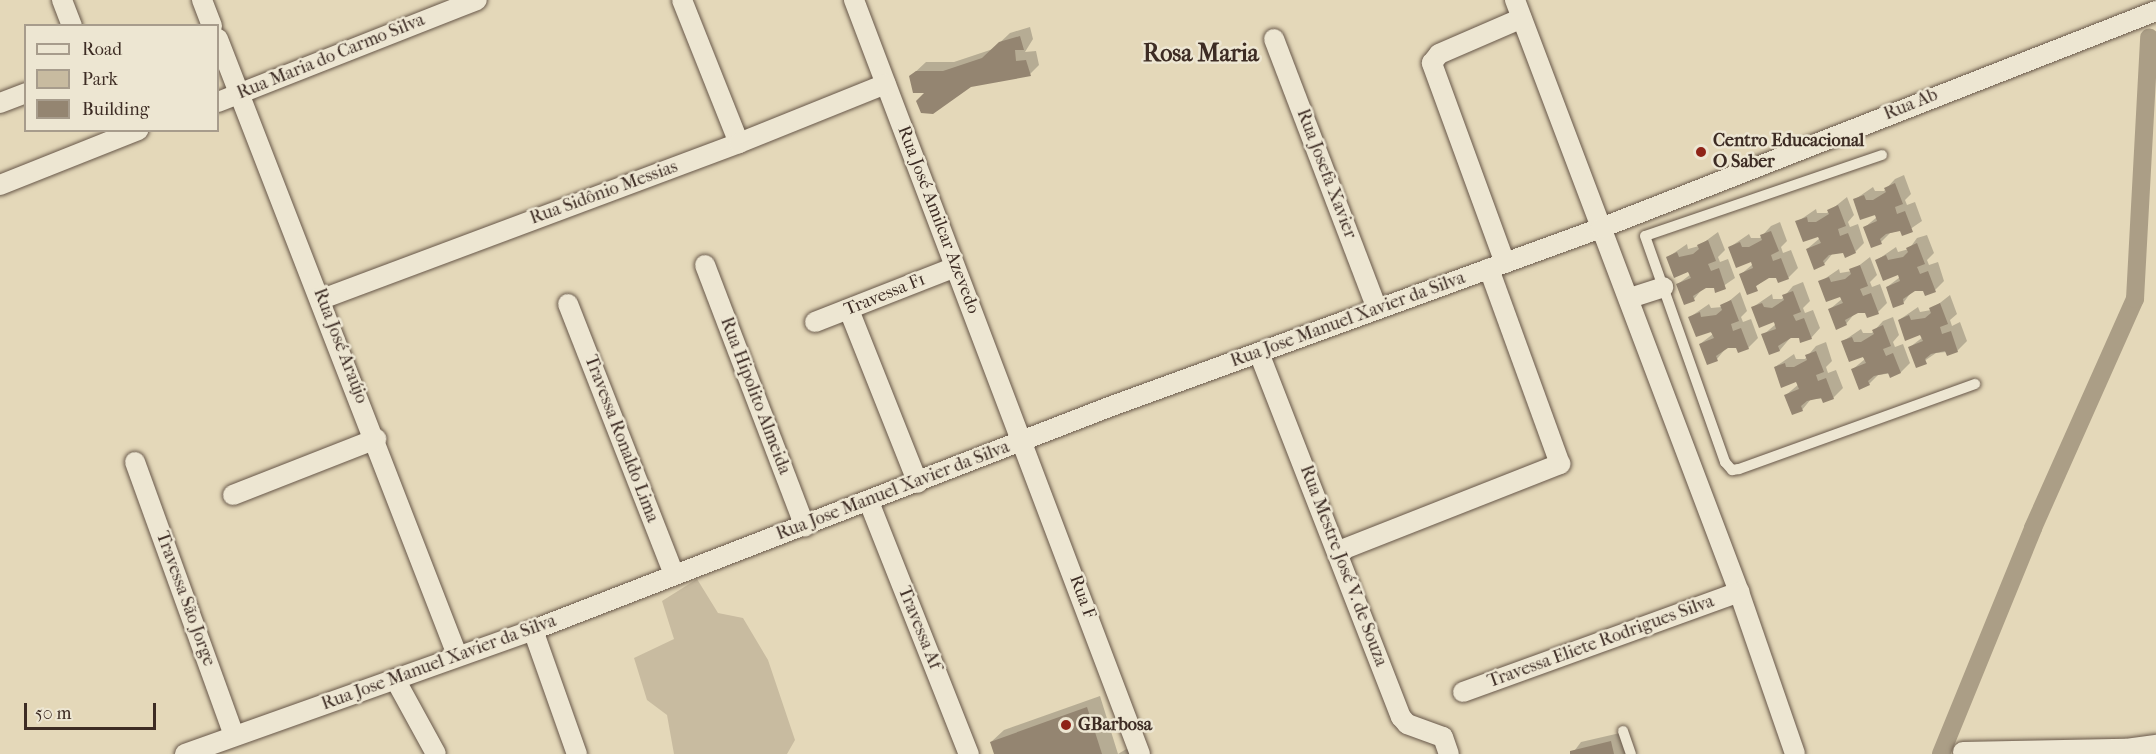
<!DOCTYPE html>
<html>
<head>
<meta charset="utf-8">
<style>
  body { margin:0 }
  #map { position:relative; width:2156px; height:754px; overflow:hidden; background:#e4d8b9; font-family:"IM FELL French Canon",serif }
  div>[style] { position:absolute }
  .green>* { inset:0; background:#c8bba0 }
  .shadow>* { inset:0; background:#0003 }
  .canal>* { height:18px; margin:-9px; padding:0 9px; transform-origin:9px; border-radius:9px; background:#ab9e86 }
  .building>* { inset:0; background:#948571 }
  .roads { filter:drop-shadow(0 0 2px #675749) drop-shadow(0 0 2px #675749) }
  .lane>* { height:10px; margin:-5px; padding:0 5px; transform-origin:5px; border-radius:5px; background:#ede6d2 }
  .street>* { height:20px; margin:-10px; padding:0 10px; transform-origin:10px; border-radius:10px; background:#ede6d2 }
  .dots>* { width:16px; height:16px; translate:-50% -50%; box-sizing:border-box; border:3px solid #ede6d2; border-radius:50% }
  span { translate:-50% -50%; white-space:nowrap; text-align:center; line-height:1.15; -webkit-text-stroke:5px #ede6d2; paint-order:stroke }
  .street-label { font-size:18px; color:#3d2c24 }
  .poi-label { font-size:18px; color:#3d2c24; font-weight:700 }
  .left { translate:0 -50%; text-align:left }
  .district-label { font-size:24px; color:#3d2c24; font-weight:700 }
  .legend { position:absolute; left:24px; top:24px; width:195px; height:108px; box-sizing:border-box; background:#ede6d2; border:2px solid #a79c8c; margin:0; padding:8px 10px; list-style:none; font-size:18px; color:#3d2c24 }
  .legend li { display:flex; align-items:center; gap:12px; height:30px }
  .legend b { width:30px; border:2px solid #a79c8c }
  .scale { position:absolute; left:24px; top:703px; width:132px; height:27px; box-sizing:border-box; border:3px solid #3d2c24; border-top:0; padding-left:8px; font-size:18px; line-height:21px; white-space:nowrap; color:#3d2c24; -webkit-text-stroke:4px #ede6d2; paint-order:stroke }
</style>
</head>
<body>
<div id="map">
  <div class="green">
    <i style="clip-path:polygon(697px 579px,718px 613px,743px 618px,768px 660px,795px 740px,787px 754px,674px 754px,667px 715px,647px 700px,634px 658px,674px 639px,662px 601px)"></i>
  </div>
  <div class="shadow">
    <i style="clip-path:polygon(1030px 27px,1033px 39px,1025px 52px,1036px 51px,1039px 65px,1030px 74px,927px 92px,911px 76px,926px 62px,954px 62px,993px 49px,1010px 33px)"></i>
    <i style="clip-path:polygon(1904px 175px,1911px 194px,1905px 200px,1907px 205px,1915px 202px,1922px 221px,1903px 234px,1901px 230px,1890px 233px,1881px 242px,1865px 227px,1877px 217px,1854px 200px,1873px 187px,1875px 191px,1884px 191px,1895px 179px)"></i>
    <i style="clip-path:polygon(1847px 197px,1854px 215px,1848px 222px,1850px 227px,1858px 224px,1864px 243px,1855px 252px,1833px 253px,1824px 264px,1807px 249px,1820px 238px,1797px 222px,1816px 209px,1817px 213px,1827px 213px)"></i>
    <i style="clip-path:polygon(1780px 222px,1787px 241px,1781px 247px,1783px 253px,1791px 250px,1798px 268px,1788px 278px,1768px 277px,1747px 293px,1740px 275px,1753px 264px,1752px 260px,1730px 247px,1749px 234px,1751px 238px,1760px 238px,1771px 226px)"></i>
    <i style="clip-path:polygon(1718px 232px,1725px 250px,1718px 257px,1720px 262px,1728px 259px,1735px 278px,1716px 291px,1715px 286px,1703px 288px,1694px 299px,1678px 284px,1691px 274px,1668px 257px,1687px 244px,1688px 249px,1699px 246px)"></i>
    <i style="clip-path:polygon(1927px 235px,1934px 253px,1927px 260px,1929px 265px,1938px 262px,1944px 281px,1935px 290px,1912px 291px,1904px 302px,1887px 287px,1900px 277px,1898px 273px,1877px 260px,1896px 247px,1898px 252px,1909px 249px,1917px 238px)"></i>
    <i style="clip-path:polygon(1870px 257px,1877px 275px,1870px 282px,1872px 287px,1880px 284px,1887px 303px,1878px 312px,1855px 313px,1846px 324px,1830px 309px,1843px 298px,1820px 282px,1839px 269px,1840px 273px,1852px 271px)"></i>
    <i style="clip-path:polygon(1803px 282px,1810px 301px,1803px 308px,1805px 313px,1813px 310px,1820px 328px,1811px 338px,1791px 337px,1780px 350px,1770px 353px,1763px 335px,1776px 324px,1753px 307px,1772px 294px,1773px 299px,1782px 299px,1793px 286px)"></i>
    <i style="clip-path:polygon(1740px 292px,1747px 311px,1741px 317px,1743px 322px,1751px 319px,1758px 338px,1748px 348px,1726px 348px,1717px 359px,1700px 344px,1713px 334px,1690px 317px,1709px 304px,1711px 308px,1722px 307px)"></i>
    <i style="clip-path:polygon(1950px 295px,1957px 314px,1950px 320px,1952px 326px,1960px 322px,1967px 341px,1957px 351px,1936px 353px,1917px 366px,1910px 347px,1923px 337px,1899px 320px,1918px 307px,1920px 312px,1931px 310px)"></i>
    <i style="clip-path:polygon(1893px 317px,1899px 335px,1893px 342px,1895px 347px,1903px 344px,1910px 363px,1901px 372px,1878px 375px,1869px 384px,1853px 369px,1865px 359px,1842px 342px,1861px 329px,1863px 333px,1872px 333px,1883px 321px)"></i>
    <i style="clip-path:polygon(1826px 342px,1832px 361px,1826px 367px,1828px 373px,1836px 370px,1843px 388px,1833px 398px,1811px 399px,1802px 410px,1786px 395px,1799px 384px,1797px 380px,1775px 367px,1794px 354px,1796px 359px,1805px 359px,1816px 346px)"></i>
    <i style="clip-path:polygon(1100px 696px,1118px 754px,1133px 745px,1136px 754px,996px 754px,991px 742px,1004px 730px)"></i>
    <i style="clip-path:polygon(1620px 733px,1626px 754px,1572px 754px,1581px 742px)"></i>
  </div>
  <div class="canal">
    <i style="left:1941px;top:754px;width:244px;rotate:-67.8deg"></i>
    <i style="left:2033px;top:528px;width:251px;rotate:-66deg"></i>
    <i style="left:2135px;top:299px;width:262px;rotate:-86.9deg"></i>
  </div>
  <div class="building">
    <i style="clip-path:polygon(1020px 36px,1024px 50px,1015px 50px,1016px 61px,1026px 60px,1031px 76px,971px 87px,933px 114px,921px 113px,916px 101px,924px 93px,913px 93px,909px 76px,916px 71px,943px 71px,982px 58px,999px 42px)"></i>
    <i style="clip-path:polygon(1895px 183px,1903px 204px,1895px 207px,1897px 214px,1905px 211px,1913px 232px,1902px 236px,1900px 231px,1886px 234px,1880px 239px,1882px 244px,1871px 248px,1863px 227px,1877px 221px,1875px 215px,1860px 220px,1853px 199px,1864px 195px,1866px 200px,1873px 200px,1886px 192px,1884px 188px)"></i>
    <i style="clip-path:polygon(1838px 205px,1846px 226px,1838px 229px,1840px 236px,1848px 233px,1856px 253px,1845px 258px,1843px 253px,1829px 255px,1823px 261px,1825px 265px,1814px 270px,1806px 249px,1821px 243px,1818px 237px,1803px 242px,1795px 221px,1807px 217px,1808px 222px,1816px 222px,1829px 214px,1827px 210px)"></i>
    <i style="clip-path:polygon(1771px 231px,1779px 251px,1771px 255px,1773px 261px,1781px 258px,1789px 279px,1778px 283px,1776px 278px,1769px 278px,1756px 286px,1758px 291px,1747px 295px,1739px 274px,1753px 268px,1751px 262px,1736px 268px,1728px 247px,1740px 242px,1742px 247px,1749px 247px,1762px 240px,1760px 235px)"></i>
    <i style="clip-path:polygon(1708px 240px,1716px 261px,1708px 264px,1711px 271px,1719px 268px,1726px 289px,1715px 293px,1714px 288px,1706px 288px,1693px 296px,1695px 301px,1684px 305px,1676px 284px,1691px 278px,1688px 272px,1674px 278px,1666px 257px,1677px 252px,1679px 257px,1693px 254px,1699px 249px,1697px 245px)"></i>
    <i style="clip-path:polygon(1917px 243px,1925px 264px,1917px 267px,1920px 274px,1928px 271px,1936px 292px,1925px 296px,1923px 291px,1915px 291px,1903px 299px,1904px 304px,1893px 308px,1886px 287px,1900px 281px,1898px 275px,1883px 281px,1875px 260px,1886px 255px,1888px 260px,1903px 257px,1908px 252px,1906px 248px)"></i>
    <i style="clip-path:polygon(1860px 265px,1868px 286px,1860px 289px,1863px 296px,1871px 293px,1879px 314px,1867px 318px,1865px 313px,1858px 313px,1845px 320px,1847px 325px,1836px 330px,1828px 309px,1843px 303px,1840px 297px,1826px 302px,1818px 281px,1829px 277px,1831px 282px,1845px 279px,1851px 274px,1849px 269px)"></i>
    <i style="clip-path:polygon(1793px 291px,1801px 312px,1793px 315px,1796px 321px,1804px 318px,1812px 339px,1800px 343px,1799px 338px,1791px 338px,1778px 346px,1780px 351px,1769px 355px,1761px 334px,1776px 329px,1774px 322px,1759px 328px,1751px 307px,1762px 303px,1764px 307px,1772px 308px,1784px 300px,1782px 295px)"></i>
    <i style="clip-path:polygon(1731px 300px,1739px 321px,1731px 324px,1733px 331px,1741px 328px,1749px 349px,1738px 353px,1736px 348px,1728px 348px,1716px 356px,1718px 361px,1707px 365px,1699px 344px,1714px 338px,1711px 332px,1696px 337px,1688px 317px,1700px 312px,1701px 317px,1716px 315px,1722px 310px,1720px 305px)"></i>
    <i style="clip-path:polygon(1940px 303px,1948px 324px,1940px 327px,1942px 334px,1951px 331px,1958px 352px,1947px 356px,1945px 351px,1931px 354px,1925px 359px,1927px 364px,1916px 368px,1908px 347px,1923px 341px,1920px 335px,1905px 341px,1898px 320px,1909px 315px,1911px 320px,1925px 318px,1931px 313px,1929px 308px)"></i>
    <i style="clip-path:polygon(1883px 325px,1891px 346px,1883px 349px,1886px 356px,1893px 353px,1901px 373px,1890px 378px,1888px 373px,1874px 376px,1868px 381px,1870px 385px,1859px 390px,1851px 369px,1866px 363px,1863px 357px,1849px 362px,1841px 341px,1852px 337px,1854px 342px,1861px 342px,1874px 334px,1872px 330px)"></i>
    <i style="clip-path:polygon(1816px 351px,1824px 372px,1816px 375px,1818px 381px,1826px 378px,1834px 399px,1823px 403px,1821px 398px,1807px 401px,1801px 406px,1803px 411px,1792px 415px,1784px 395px,1799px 389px,1796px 382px,1781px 388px,1774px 367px,1785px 363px,1786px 367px,1794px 367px,1807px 360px,1805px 355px)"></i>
    <i style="clip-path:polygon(1087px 707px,1102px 754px,994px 754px,990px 742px)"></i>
    <i style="clip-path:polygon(1611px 741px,1614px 754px,1570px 754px,1570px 751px)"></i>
  </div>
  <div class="roads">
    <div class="lane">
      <i style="left:1882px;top:155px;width:250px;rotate:161.1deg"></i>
      <i style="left:1645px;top:236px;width:240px;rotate:70.5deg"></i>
      <i style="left:1725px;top:462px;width:11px;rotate:49deg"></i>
      <i style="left:1732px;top:470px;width:7px;rotate:-8deg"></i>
      <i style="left:1739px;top:469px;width:251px;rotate:-19.8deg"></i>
      <i style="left:1623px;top:731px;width:24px;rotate:71deg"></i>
    </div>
    <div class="street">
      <i style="left:62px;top:0;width:28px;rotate:69deg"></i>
      <i style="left:202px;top:0;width:28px;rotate:69deg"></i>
      <i style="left:682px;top:0;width:154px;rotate:68.3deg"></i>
      <i style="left:854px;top:0;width:806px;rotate:69.23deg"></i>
      <i style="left:1515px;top:0;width:633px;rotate:69.27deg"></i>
      <i style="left:1739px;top:592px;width:171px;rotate:70.9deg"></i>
      <i style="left:218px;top:39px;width:661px;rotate:68.79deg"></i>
      <i style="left:1274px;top:39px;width:289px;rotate:69.1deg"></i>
      <i style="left:218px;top:102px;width:278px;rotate:-21.5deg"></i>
      <i style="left:0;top:103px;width:28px;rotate:-21deg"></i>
      <i style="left:0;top:185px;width:149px;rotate:-21.7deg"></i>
      <i style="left:1505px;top:263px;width:213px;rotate:-110.1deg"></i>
      <i style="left:1432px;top:63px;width:11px;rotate:-52deg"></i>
      <i style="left:1439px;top:54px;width:90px;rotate:-23.4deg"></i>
      <i style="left:705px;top:265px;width:280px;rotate:69.1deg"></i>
      <i style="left:1630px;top:298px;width:35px;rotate:-18deg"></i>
      <i style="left:322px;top:299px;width:445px;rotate:-20.5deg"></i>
      <i style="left:739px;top:143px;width:158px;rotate:-21.9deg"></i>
      <i style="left:568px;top:304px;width:291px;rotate:68.6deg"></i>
      <i style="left:849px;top:310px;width:186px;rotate:68.3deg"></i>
      <i style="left:815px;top:322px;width:150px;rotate:-21.4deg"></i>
      <i style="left:1259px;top:353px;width:391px;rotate:68.7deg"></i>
      <i style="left:1401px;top:717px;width:9px;rotate:49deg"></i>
      <i style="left:1407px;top:724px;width:38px;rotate:20deg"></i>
      <i style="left:1443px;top:737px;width:18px;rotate:71deg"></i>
      <i style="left:135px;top:462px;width:291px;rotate:70.1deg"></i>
      <i style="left:233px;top:495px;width:154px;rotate:-21.4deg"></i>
      <i style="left:869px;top:502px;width:271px;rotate:68.4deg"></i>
      <i style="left:1339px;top:551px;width:238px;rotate:-21.5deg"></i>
      <i style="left:1560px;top:464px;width:208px;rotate:-110deg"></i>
      <i style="left:533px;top:630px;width:132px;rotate:70.5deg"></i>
      <i style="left:395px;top:679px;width:85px;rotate:61.3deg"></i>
      <i style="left:1463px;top:692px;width:294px;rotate:-19.9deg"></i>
      <i style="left:1963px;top:752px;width:163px;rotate:-1.1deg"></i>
      <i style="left:2126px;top:749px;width:30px;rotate:-8deg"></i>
      <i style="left:185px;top:754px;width:369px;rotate:-19.6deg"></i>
      <i style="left:533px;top:630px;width:618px;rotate:-21.16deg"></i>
      <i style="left:1109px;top:407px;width:524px;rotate:-19.99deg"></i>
      <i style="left:1601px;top:228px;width:596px;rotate:-21.36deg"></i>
    </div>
  </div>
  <div class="dots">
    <i style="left:1701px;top:152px;background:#8f2418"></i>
    <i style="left:1066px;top:725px;background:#8f2418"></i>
  </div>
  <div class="street-label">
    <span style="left:331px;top:57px;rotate:-22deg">Rua Maria do Carmo Silva</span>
    <span style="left:1911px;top:105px;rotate:-22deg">Rua Ab</span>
    <span style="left:1326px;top:174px;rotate:69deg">Rua Josefa Xavier</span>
    <span style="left:604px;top:193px;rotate:-20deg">Rua Sidônio Messias</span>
    <span style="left:938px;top:220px;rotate:69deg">Rua José Amilcar Azevedo</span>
    <span style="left:885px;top:295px;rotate:-22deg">Travessa F1</span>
    <span style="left:1348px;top:320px;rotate:-20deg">Rua Jose Manuel Xavier da Silva</span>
    <span style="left:340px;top:346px;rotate:69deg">Rua José Araújo</span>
    <span style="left:755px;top:396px;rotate:69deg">Rua Hipolito Almeida</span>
    <span style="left:621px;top:439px;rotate:69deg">Travessa Ronaldo Lima</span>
    <span style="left:893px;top:491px;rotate:-21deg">Rua Jose Manuel Xavier da Silva</span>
    <span style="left:1343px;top:566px;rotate:69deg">Rua Mestre José V. de Souza</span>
    <span style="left:1082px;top:597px;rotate:70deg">Rua F</span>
    <span style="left:185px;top:599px;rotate:70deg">Travessa São Jorge</span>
    <span style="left:919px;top:628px;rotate:68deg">Travessa Af</span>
    <span style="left:1601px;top:642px;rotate:-20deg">Travessa Eliete Rodrigues Silva</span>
    <span style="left:439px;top:663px;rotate:-20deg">Rua Jose Manuel Xavier da Silva</span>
  </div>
  <div class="poi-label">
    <span class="left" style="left:1713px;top:152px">Centro Educacional<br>O Saber</span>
    <span class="left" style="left:1078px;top:725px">GBarbosa</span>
  </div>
  <div class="district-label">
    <span style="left:1201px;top:54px">Rosa Maria</span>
  </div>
  <ul class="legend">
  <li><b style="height:8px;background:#ede6d2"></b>Road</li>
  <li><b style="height:16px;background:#c8bba0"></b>Park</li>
  <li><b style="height:16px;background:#948571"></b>Building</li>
  </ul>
  <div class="scale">50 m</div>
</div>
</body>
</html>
